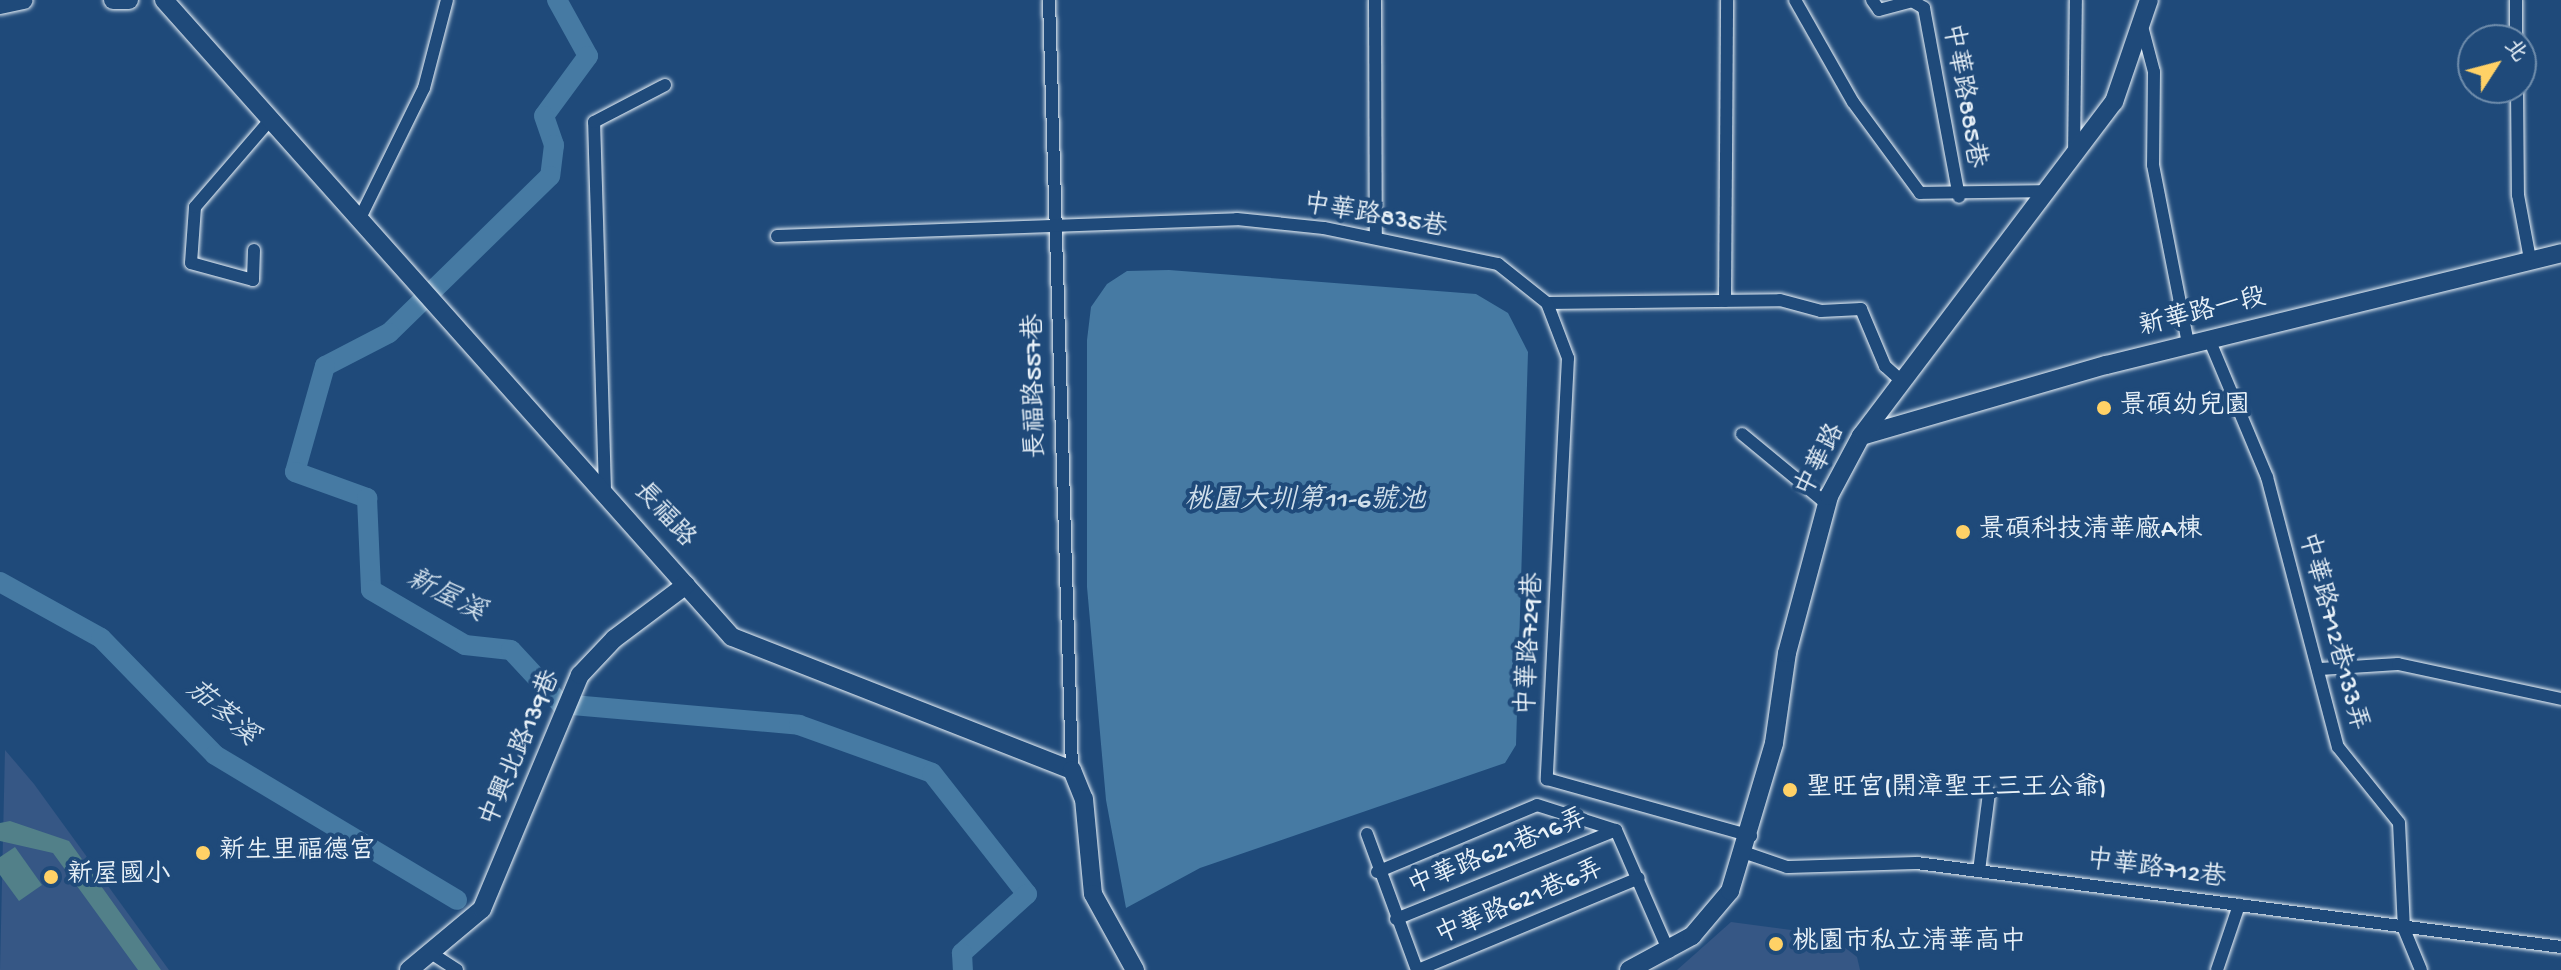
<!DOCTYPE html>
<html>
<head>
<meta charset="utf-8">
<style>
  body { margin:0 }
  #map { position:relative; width:2561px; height:970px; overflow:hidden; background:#1f4a7a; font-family:"Gochi Hand","LXGW WenKai TC",sans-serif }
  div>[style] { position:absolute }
  .built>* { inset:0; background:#365785 }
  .green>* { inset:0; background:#528089 }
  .water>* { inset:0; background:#467aa3 }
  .river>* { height:20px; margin:-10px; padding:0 10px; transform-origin:10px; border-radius:10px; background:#467aa3 }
  .roads { filter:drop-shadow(0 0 2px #e8f1f8) drop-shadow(0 0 2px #e8f1f8) }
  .street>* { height:12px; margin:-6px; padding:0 6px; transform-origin:6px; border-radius:6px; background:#1f4a7a }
  .secondary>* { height:18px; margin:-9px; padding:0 9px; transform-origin:9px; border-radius:9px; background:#1f4a7a }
  .dots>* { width:22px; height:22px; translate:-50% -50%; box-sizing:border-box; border:4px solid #1f4a7a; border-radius:50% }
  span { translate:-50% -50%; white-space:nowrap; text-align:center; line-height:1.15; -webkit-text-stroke:8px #1f4a7a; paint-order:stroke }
  .street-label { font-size:26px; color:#e8f1f8 }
  .poi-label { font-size:26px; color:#e8f1f8 }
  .left { translate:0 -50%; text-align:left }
  .water-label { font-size:28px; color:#d0dfeb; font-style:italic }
  .north { position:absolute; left:2457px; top:24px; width:80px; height:80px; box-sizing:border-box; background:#1f4a7a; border:2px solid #6f8dac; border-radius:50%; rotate:54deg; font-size:22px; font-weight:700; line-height:32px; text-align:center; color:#e8f1f8 }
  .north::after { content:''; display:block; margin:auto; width:28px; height:36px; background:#ffd166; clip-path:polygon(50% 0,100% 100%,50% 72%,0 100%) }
</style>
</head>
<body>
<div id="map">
  <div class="built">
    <i style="clip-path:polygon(5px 750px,34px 784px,169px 970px,0 970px)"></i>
    <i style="clip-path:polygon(1731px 922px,1829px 935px,1857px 957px,1860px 970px,1677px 970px)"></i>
  </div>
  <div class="green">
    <i style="clip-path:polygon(10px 821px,69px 841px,161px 970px,138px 970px,53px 853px,0 841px,0 823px)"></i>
    <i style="clip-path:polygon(15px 847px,42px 885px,19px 901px,0 875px,0 857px)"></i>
  </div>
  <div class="water">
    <i style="clip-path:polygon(1169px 270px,1476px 294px,1508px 313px,1528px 352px,1516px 745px,1505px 763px,1200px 868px,1126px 908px,1106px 800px,1087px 587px,1087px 340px,1091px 307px,1107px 284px,1127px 271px)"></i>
  </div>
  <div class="river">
    <i style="left:557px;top:0;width:64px;rotate:61deg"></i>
    <i style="left:588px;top:56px;width:74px;rotate:126.3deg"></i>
    <i style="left:544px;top:116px;width:31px;rotate:71deg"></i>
    <i style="left:554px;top:145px;width:31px;rotate:97deg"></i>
    <i style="left:550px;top:176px;width:225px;rotate:135.7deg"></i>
    <i style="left:389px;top:333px;width:72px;rotate:152.7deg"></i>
    <i style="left:325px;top:366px;width:110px;rotate:105.8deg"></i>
    <i style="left:295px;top:472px;width:77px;rotate:19.9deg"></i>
    <i style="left:367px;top:498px;width:92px;rotate:87.5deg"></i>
    <i style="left:371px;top:590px;width:109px;rotate:30.3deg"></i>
    <i style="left:465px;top:645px;width:46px;rotate:6.2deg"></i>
    <i style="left:511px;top:650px;width:74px;rotate:47.2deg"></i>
    <i style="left:561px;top:704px;width:239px;rotate:5deg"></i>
    <i style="left:799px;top:725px;width:141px;rotate:19.8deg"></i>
    <i style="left:932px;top:773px;width:154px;rotate:51.9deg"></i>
    <i style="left:1027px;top:894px;width:88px;rotate:137.8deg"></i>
    <i style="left:962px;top:953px;width:17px;rotate:87deg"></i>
    <i style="left:0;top:582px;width:115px;rotate:29deg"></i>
    <i style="left:101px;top:638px;width:163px;rotate:45.7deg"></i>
    <i style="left:215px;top:755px;width:282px;rotate:30.9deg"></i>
  </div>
  <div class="roads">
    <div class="street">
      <i style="left:1049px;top:0;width:770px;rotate:88.29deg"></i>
      <i style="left:1375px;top:0;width:236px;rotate:89.8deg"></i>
      <i style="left:1795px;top:0;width:117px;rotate:60.4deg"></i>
      <i style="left:1853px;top:102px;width:113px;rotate:53.6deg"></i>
      <i style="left:1920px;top:193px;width:129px;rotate:-0.9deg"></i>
      <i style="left:1872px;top:0;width:12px;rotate:55deg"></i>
      <i style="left:1879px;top:10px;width:34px;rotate:-15deg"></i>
      <i style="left:1912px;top:1px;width:14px;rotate:30deg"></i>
      <i style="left:1924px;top:8px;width:192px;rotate:79.5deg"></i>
      <i style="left:2516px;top:0;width:40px;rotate:90deg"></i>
      <i style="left:2143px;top:30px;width:43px;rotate:75.3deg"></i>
      <i style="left:2154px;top:72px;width:93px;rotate:90.6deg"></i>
      <i style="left:2153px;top:165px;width:182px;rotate:78.9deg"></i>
      <i style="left:2517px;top:88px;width:107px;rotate:89.5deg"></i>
      <i style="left:2518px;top:195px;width:65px;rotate:79.4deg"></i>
      <i style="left:2074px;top:155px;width:155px;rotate:-89.3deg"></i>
      <i style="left:360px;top:218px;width:145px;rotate:-63.8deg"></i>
      <i style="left:424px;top:88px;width:91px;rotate:-75.4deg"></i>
      <i style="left:777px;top:236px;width:460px;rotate:-2.1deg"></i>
      <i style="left:1237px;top:219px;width:87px;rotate:5.9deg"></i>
      <i style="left:1324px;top:228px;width:178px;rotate:11.7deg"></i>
      <i style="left:1498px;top:264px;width:63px;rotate:38.5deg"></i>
      <i style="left:1547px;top:303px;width:233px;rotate:-0.7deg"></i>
      <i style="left:1780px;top:300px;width:42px;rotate:15deg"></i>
      <i style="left:1821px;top:311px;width:40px;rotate:-2.9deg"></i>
      <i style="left:1861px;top:309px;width:62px;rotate:67.2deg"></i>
      <i style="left:1885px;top:366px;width:25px;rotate:42deg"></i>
      <i style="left:254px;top:250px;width:30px;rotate:92deg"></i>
      <i style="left:253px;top:280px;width:64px;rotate:-164.7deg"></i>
      <i style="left:191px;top:263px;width:56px;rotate:-85.9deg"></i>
      <i style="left:195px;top:207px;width:116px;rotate:-49.2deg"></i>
      <i style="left:1725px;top:301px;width:301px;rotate:-89.6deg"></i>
      <i style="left:1547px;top:303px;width:59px;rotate:69.1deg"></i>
      <i style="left:1568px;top:358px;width:422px;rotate:92.9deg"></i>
      <i style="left:1547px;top:779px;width:212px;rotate:15.6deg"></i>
      <i style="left:2209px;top:339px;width:150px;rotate:67.2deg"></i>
      <i style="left:2267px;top:477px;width:279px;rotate:75.3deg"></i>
      <i style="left:2338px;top:747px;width:97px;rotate:51.2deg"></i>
      <i style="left:2399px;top:823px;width:106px;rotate:87.3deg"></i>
      <i style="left:2404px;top:929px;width:44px;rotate:67.5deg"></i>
      <i style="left:1742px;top:434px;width:110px;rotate:39.5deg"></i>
      <i style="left:605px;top:490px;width:368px;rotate:-91.7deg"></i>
      <i style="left:594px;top:122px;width:80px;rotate:-27.5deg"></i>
      <i style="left:2320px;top:669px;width:78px;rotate:-3.7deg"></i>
      <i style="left:2398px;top:664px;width:167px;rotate:12.1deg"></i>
      <i style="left:1616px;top:830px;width:133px;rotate:66.5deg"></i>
      <i style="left:1367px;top:834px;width:145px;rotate:69.8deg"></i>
      <i style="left:1746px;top:853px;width:43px;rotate:18.9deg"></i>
      <i style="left:1787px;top:867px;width:130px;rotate:-1.8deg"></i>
      <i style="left:1917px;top:863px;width:649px;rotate:7.43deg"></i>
      <i style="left:1979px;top:871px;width:79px;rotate:-82.7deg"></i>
      <i style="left:1377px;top:872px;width:173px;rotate:-22.7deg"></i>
      <i style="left:1537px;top:805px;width:83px;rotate:17.6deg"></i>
      <i style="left:1396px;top:919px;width:237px;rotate:-22deg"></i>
      <i style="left:431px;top:953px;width:31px;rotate:33deg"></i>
      <i style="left:1418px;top:970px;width:239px;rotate:-22.6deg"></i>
      <i style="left:2217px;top:970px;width:69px;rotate:-71.3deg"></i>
    </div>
    <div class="secondary">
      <i style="left:113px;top:0;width:16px"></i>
      <i style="left:164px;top:0;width:853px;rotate:48.28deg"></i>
      <i style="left:732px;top:637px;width:365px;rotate:21.4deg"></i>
      <i style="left:1072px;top:770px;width:31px;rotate:68deg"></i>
      <i style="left:1084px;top:799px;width:95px;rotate:84.6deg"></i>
      <i style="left:1093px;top:894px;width:87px;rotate:61.1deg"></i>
      <i style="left:0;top:5px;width:24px;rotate:-12deg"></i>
      <i style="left:1861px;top:436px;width:255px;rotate:-16.2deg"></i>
      <i style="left:2106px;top:365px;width:469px;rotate:-13.8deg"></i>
      <i style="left:409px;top:970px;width:95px;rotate:-39.9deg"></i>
      <i style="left:482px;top:909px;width:254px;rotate:-67.3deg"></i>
      <i style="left:580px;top:675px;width:50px;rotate:-46.6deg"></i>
      <i style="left:614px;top:639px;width:90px;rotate:-36.9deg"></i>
      <i style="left:1629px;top:970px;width:72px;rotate:-28.4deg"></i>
      <i style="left:1692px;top:936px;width:59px;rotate:-49.8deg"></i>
      <i style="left:1730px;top:891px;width:154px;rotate:-73.4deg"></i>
      <i style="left:1774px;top:743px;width:91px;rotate:-81.8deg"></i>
      <i style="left:1787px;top:653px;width:163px;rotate:-75deg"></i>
      <i style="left:1829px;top:496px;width:68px;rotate:-61.9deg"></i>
      <i style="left:1861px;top:436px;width:419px;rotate:-52.9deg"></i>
      <i style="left:2114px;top:102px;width:108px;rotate:-71.1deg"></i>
    </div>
  </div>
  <div class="dots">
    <i style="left:2104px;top:408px;background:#ffd166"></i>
    <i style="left:1963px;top:532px;background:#ffd166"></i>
    <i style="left:1790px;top:790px;background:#ffd166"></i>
    <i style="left:203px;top:853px;background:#ffd166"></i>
    <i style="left:51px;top:877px;background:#ffd166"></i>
    <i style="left:1776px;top:944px;background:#ffd166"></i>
  </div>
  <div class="street-label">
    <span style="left:1962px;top:96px;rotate:80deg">中華路885巷</span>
    <span style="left:1375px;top:218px;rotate:10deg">中華路835巷</span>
    <span style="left:2203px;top:314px;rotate:-14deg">新華路一段</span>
    <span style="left:1037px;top:386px;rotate:-91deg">長福路557巷</span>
    <span style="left:1822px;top:461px;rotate:-63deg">中華路</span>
    <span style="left:663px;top:516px;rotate:48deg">長福路</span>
    <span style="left:2331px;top:632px;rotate:75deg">中華路712巷133弄</span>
    <span style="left:1532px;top:644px;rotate:-87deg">中華路729巷</span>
    <span style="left:522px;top:749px;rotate:-67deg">中興北路139巷</span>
    <span style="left:1498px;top:854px;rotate:-22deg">中華路621巷16弄</span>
    <span style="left:2156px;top:871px;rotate:8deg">中華路712巷</span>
    <span style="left:1520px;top:904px;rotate:-23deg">中華路621巷6弄</span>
  </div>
  <div class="poi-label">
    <span class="left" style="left:2120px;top:408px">景碩幼兒園</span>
    <span class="left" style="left:1979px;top:532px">景碩科技清華廠A棟</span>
    <span class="left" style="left:1806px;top:790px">聖旺宮(開漳聖王三王公爺)</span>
    <span class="left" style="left:219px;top:853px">新生里福德宮</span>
    <span class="left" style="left:67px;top:877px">新屋國小</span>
    <span class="left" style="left:1792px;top:944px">桃園市私立清華高中</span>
  </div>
  <div class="water-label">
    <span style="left:1305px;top:502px">桃園大圳第11-6號池</span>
    <span style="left:445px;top:597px;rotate:27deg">新屋溪</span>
    <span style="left:221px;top:714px;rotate:41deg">茄苳溪</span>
  </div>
  <div class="north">北</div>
</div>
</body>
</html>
